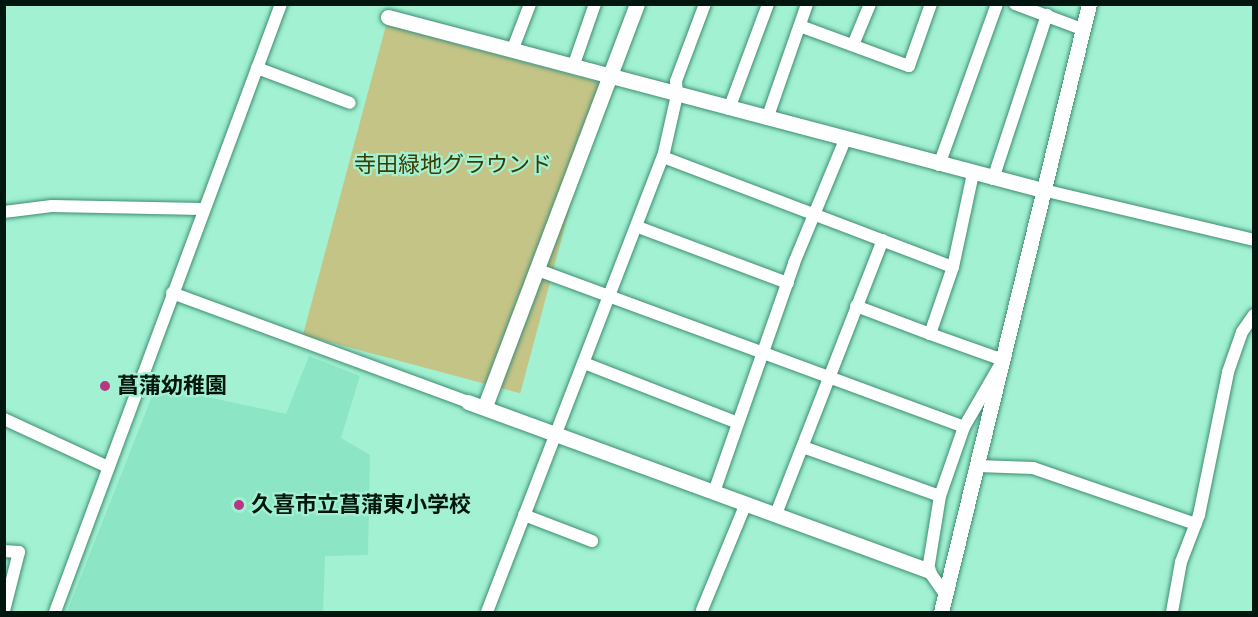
<!DOCTYPE html>
<html>
<head>
<meta charset="utf-8">
<style>
  body { margin:0 }
  #map { position:relative; width:1258px; height:617px; overflow:hidden; background:#a1f1d2; font-family:"Space Grotesk","Noto Sans JP",sans-serif }
  div>[style] { position:absolute }
  .built>* { inset:0; background:#8ce5c4 }
  .green>* { inset:0; background:#c4c487; transform-origin:0 0 }
  .roads { filter:drop-shadow(0 0 2px #3e8d72) drop-shadow(0 0 2px #3e8d72) }
  .minor>* { height:12px; margin:-6px; padding:0 6px; transform-origin:6px; border-radius:6px; background:#fff }
  .tertiary>* { height:15px; margin:-7.5px; padding:0 7.5px; transform-origin:7.5px; border-radius:7.5px; background:#fff }
  .dots>* { width:16px; height:16px; translate:-50% -50%; box-sizing:border-box; border:3px solid #a1f1d2; border-radius:50% }
  span { translate:-50% -50%; white-space:nowrap; text-align:center; line-height:1.15; -webkit-text-stroke:4.5px #a1f1d2; paint-order:stroke }
  .park-label { font-size:22px; color:#3c3b00 }
  .poi-label { font-size:22px; color:#00160e; font-weight:700 }
  .left { translate:0 -50%; text-align:left }
  .frame { position:absolute; inset:0; border:6px solid #00160e; pointer-events:none }
</style>
</head>
<body>
<div id="map">
  <div class="built">
    <i style="clip-path:polygon(309px 356px,360px 376px,341px 438px,370px 455px,368px 555px,325px 556px,323px 612px,67px 612px,156px 386px,286px 414px)"></i>
  </div>
  <div class="green">
    <i style="left:386px;top:25px;width:225px;height:321px;rotate:15deg"></i>
  </div>
  <div class="roads">
    <div class="minor">
      <i style="left:1015px;top:4px;width:72px;rotate:20.5deg"></i>
      <i style="left:800px;top:26px;width:116px;rotate:20.2deg"></i>
      <i style="left:909px;top:66px;width:66px;rotate:-70.5deg"></i>
      <i style="left:853px;top:45px;width:44px;rotate:-67.5deg"></i>
      <i style="left:512px;top:51px;width:50px;rotate:-69deg"></i>
      <i style="left:573px;top:67px;width:67px;rotate:-70.8deg"></i>
      <i style="left:257px;top:68px;width:99px;rotate:20.6deg"></i>
      <i style="left:729px;top:109px;width:112px;rotate:-69.6deg"></i>
      <i style="left:767px;top:119px;width:122px;rotate:-70.8deg"></i>
      <i style="left:663px;top:157px;width:310px;rotate:20.8deg"></i>
      <i style="left:953px;top:267px;width:95px;rotate:-77.9deg"></i>
      <i style="left:939px;top:165px;width:171px;rotate:-70.2deg"></i>
      <i style="left:993px;top:179px;width:173px;rotate:-71.8deg"></i>
      <i style="left:1043px;top:190px;width:217px;rotate:13.3deg"></i>
      <i style="left:4px;top:212px;width:48px;rotate:-7.1deg"></i>
      <i style="left:52px;top:206px;width:150px;rotate:1.1deg"></i>
      <i style="left:638px;top:227px;width:160px;rotate:20.5deg"></i>
      <i style="left:538px;top:270px;width:454px;rotate:20.2deg"></i>
      <i style="left:172px;top:293px;width:315px;rotate:20.2deg"></i>
      <i style="left:856px;top:306px;width:79px;rotate:20.7deg"></i>
      <i style="left:584px;top:363px;width:165px;rotate:21.3deg"></i>
      <i style="left:4px;top:419px;width:115px;rotate:24.8deg"></i>
      <i style="left:803px;top:447px;width:145px;rotate:19.7deg"></i>
      <i style="left:978px;top:466px;width:55px;rotate:2.1deg"></i>
      <i style="left:1033px;top:468px;width:172px;rotate:19deg"></i>
      <i style="left:714px;top:492px;width:243px;rotate:-70.7deg"></i>
      <i style="left:794px;top:263px;width:133px;rotate:-67.5deg"></i>
      <i style="left:776px;top:514px;width:294px;rotate:-68.7deg"></i>
      <i style="left:524px;top:515px;width:73px;rotate:20.9deg"></i>
      <i style="left:4px;top:551px;width:15px;rotate:4deg"></i>
      <i style="left:19px;top:552px;width:61px;rotate:104.3deg"></i>
      <i style="left:945px;top:594px;width:29px;rotate:-125deg"></i>
      <i style="left:928px;top:570px;width:75px;rotate:-80.8deg"></i>
      <i style="left:940px;top:496px;width:73px;rotate:-70.8deg"></i>
      <i style="left:964px;top:427px;width:78px;rotate:-59.8deg"></i>
      <i style="left:1003px;top:360px;width:77px;rotate:-160.4deg"></i>
      <i style="left:930px;top:334px;width:71px;rotate:-71.1deg"></i>
      <i style="left:702px;top:610px;width:116px;rotate:-67.6deg"></i>
      <i style="left:55px;top:612px;width:649px;rotate:-69.61deg"></i>
      <i style="left:487px;top:612px;width:488px;rotate:-68.9deg"></i>
      <i style="left:663px;top:157px;width:64px;rotate:-77.3deg"></i>
      <i style="left:677px;top:95px;width:14px;rotate:-94deg"></i>
      <i style="left:676px;top:81px;width:82px;rotate:-69.4deg"></i>
      <i style="left:1172px;top:612px;width:51px;rotate:-79.8deg"></i>
      <i style="left:1181px;top:562px;width:50px;rotate:-69deg"></i>
      <i style="left:1199px;top:515px;width:146px;rotate:-78.5deg"></i>
      <i style="left:1228px;top:372px;width:42px;rotate:-70.7deg"></i>
      <i style="left:1242px;top:332px;width:21px;rotate:-55deg"></i>
    </div>
    <div class="tertiary">
      <i style="left:388px;top:17px;width:677px;rotate:14.8deg"></i>
      <i style="left:468px;top:402px;width:490px;rotate:20.1deg"></i>
      <i style="left:485px;top:406px;width:430px;rotate:-69.3deg"></i>
      <i style="left:941px;top:612px;width:626px;rotate:-76.32deg"></i>
    </div>
  </div>
  <div class="dots">
    <i style="left:105px;top:386px;background:#b73783"></i>
    <i style="left:239px;top:505px;background:#b73783"></i>
  </div>
  <div class="park-label">
    <span style="left:453px;top:165px">寺田緑地グラウンド</span>
  </div>
  <div class="poi-label">
    <span class="left" style="left:117px;top:386px">菖蒲幼稚園</span>
    <span class="left" style="left:251px;top:505px">久喜市立菖蒲東小学校</span>
  </div>
  <div class="frame"></div>
</div>
</body>
</html>
